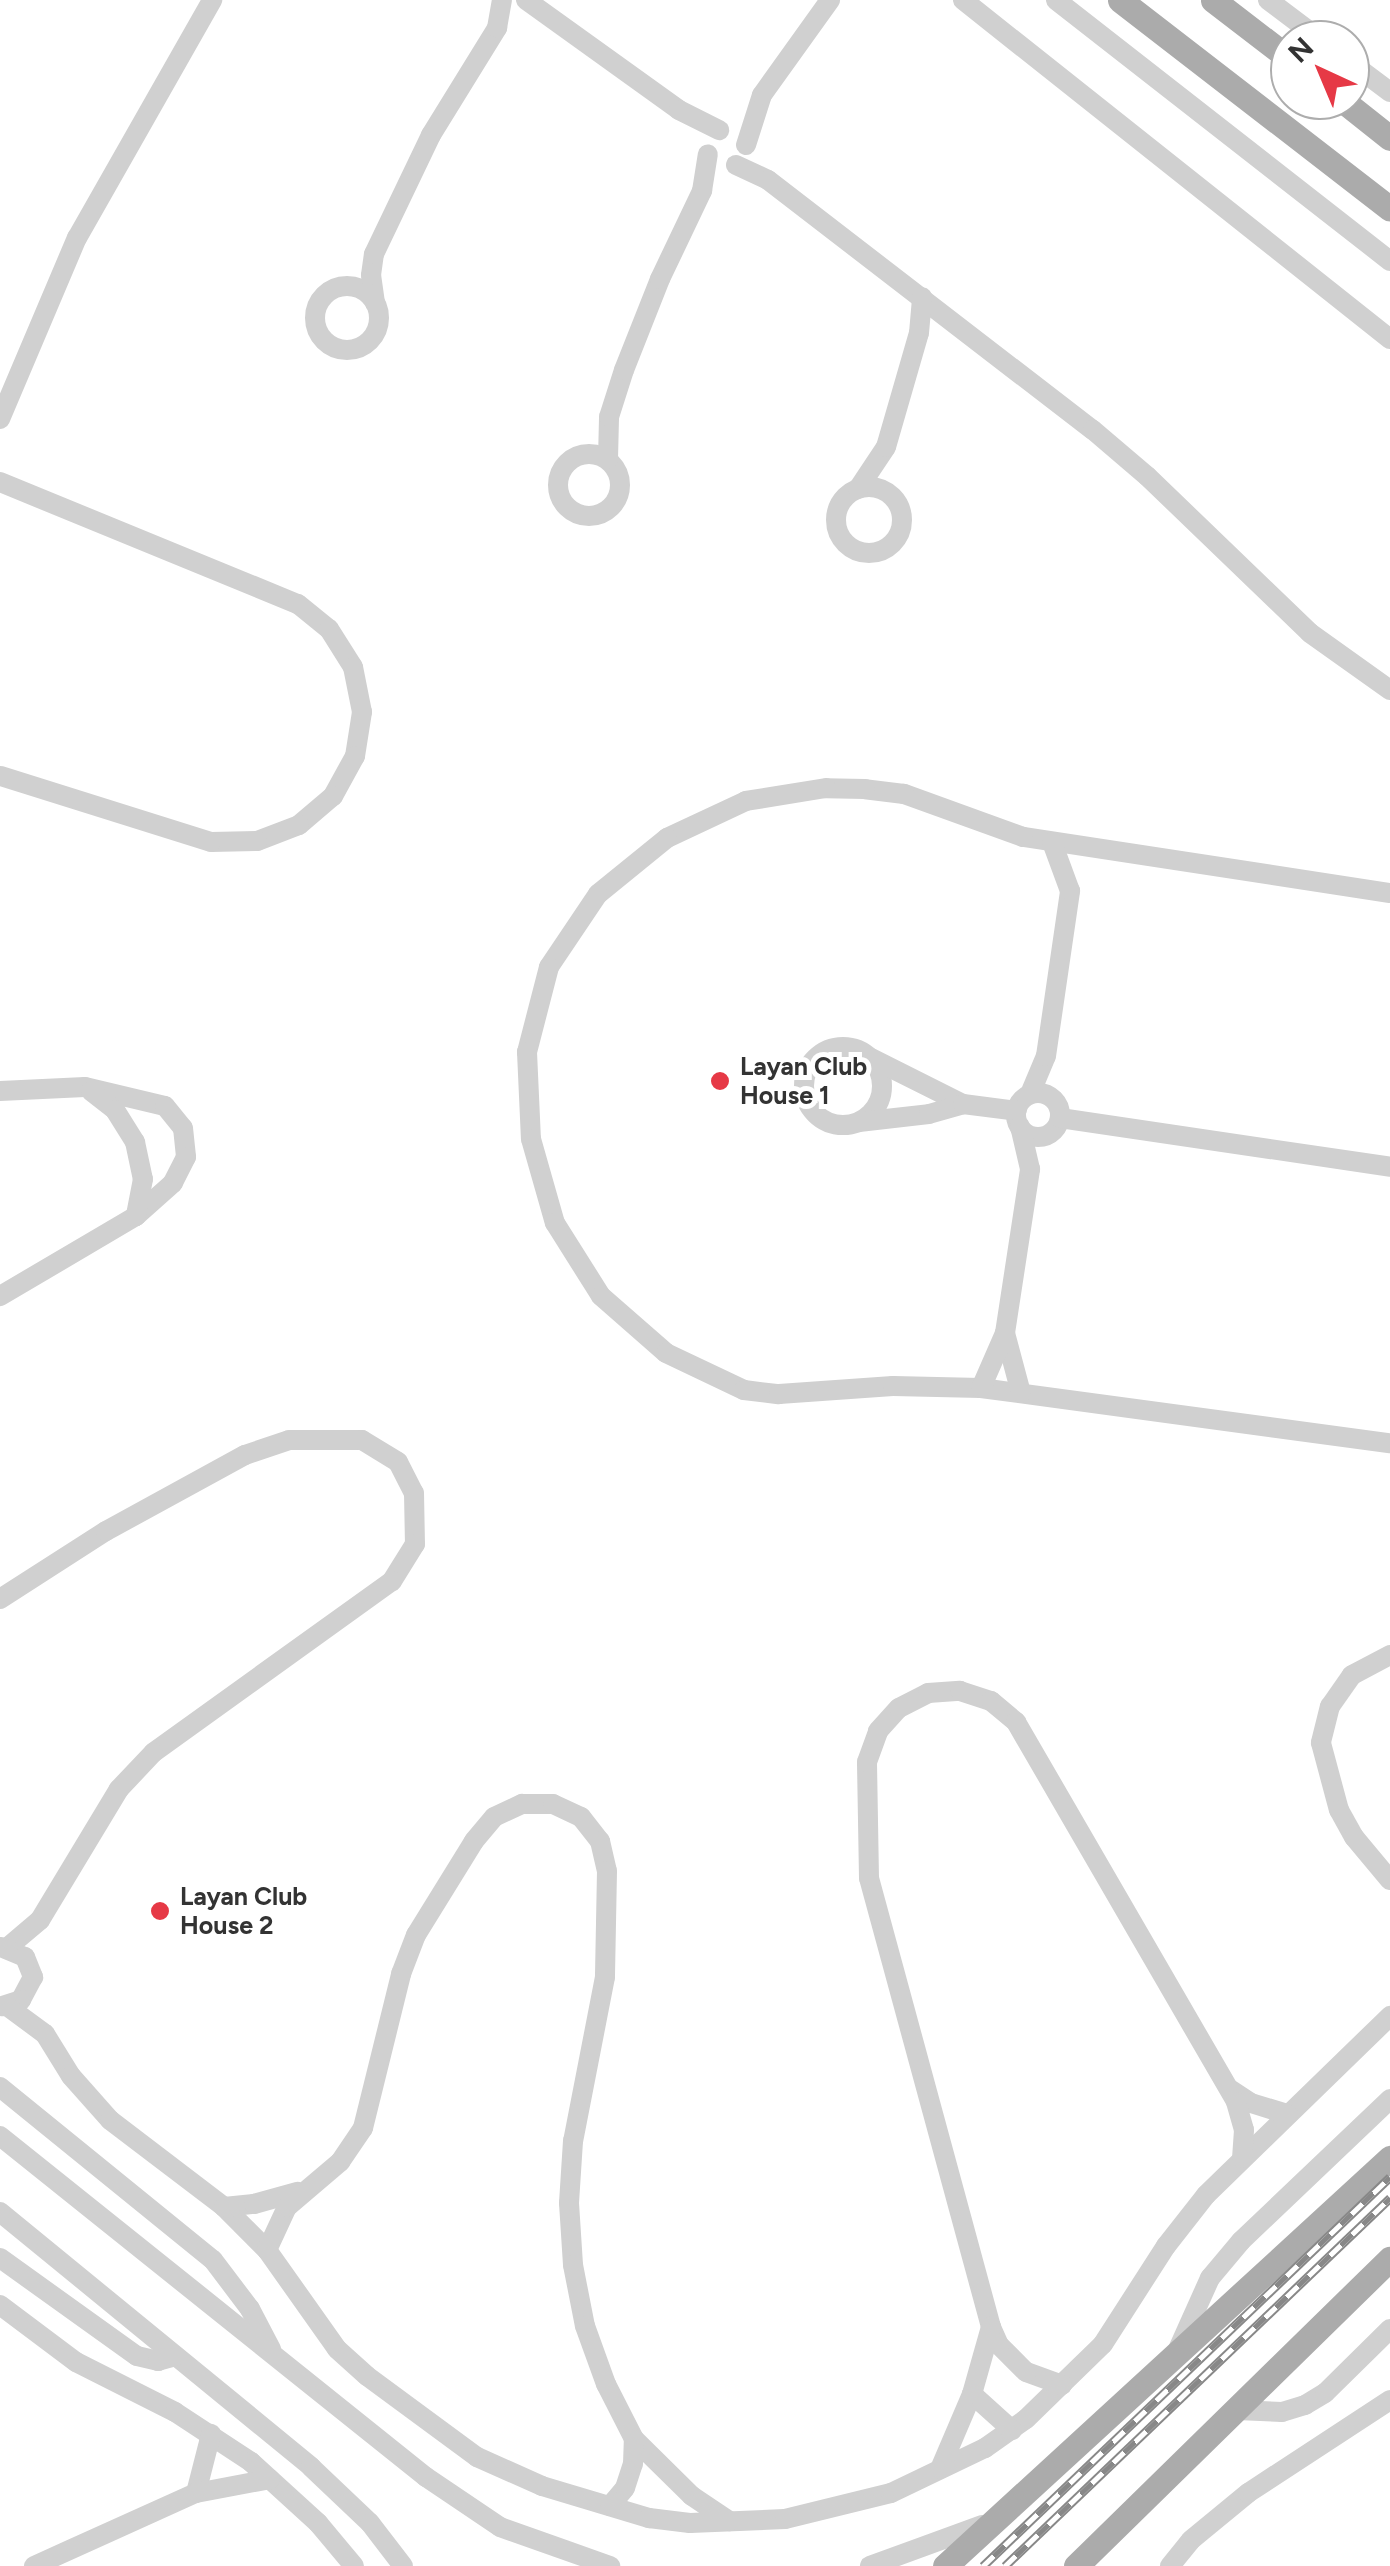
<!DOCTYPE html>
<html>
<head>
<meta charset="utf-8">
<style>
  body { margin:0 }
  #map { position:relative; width:1390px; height:2566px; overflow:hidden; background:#fff; font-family:Figtree,sans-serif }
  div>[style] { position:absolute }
  .minor>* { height:20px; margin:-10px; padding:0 10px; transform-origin:10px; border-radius:10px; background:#d0d0d0 }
  .minor>.ring { margin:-10px; padding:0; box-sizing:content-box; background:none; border:20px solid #d0d0d0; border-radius:50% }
  .major>* { height:25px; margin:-12.5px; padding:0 12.5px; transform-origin:12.5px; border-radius:12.5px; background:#ababab }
  .rail>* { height:9px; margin-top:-4.5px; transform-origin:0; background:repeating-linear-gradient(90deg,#fff 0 15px,#888 0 30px); box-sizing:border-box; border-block:2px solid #888 }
  .dots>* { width:28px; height:28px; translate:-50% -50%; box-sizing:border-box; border:5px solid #fff; border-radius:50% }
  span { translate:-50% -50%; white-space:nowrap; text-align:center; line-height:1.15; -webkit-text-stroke:10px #fff; paint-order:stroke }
  .poi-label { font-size:25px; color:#333; font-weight:700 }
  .left { translate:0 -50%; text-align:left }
  .north { position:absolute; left:1270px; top:20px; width:100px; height:100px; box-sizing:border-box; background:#fff; border:2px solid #adadad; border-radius:50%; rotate:316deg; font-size:28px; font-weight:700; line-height:40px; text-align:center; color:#333 }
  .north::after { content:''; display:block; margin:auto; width:35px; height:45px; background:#e63946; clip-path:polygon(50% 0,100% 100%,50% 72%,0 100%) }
</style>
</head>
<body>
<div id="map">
  <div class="minor">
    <i style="left:526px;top:0;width:188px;rotate:35.7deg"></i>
    <i style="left:679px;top:110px;width:45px;rotate:26.6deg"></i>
    <i style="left:963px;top:0;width:545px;rotate:38.45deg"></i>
    <i style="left:1056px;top:0;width:424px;rotate:38deg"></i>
    <i style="left:1268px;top:0;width:66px;rotate:37deg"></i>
    <i style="left:1350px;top:62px;width:50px;rotate:36.9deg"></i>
    <i style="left:746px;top:145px;width:52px;rotate:-72.3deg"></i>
    <i style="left:762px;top:95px;width:117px;rotate:-54.4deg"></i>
    <i style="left:736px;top:165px;width:35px;rotate:25deg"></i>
    <i style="left:768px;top:180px;width:410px;rotate:37.6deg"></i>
    <i style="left:1093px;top:430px;width:71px;rotate:40.4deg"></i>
    <i style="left:1147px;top:476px;width:226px;rotate:43.9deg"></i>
    <i style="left:1310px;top:633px;width:98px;rotate:35.5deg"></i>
    <i class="ring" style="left:315px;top:286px;width:44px;height:44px"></i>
    <i style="left:375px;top:303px;width:28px;rotate:-98deg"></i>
    <i style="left:371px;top:275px;width:21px;rotate:-82deg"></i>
    <i style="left:374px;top:254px;width:132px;rotate:-64.4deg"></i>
    <i style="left:431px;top:135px;width:126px;rotate:-58.3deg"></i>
    <i style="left:497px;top:28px;width:28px;rotate:-80deg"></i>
    <i style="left:0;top:419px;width:197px;rotate:-67deg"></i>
    <i style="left:77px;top:238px;width:274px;rotate:-60.4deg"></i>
    <i class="ring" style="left:558px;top:454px;width:42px;height:42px"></i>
    <i style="left:608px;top:459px;width:42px;rotate:-88.6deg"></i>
    <i style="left:609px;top:417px;width:49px;rotate:-72.3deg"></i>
    <i style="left:624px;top:370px;width:98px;rotate:-68.4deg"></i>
    <i style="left:660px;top:279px;width:98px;rotate:-64.5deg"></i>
    <i style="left:702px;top:191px;width:37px;rotate:-81deg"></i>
    <i style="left:0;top:482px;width:322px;rotate:22.3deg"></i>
    <i style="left:298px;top:604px;width:40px;rotate:39deg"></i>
    <i style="left:329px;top:629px;width:45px;rotate:57.7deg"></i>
    <i style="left:353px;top:667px;width:46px;rotate:78.7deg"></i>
    <i style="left:362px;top:712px;width:45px;rotate:99deg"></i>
    <i style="left:355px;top:756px;width:46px;rotate:118.8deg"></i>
    <i style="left:333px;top:796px;width:45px;rotate:139.5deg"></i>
    <i style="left:299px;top:825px;width:45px;rotate:159.1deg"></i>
    <i style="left:257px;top:841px;width:46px;rotate:178.8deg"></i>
    <i style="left:211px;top:842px;width:221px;rotate:-162.6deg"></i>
    <i class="ring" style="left:836px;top:487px;width:46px;height:46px"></i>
    <i style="left:858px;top:489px;width:50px;rotate:-56.3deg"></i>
    <i style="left:886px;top:447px;width:119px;rotate:-73.9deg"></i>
    <i style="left:919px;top:333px;width:36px;rotate:-85deg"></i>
    <i style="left:1390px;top:893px;width:371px;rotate:-171.3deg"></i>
    <i style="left:1023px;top:837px;width:127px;rotate:-160.1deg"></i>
    <i style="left:904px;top:794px;width:39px;rotate:-173deg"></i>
    <i style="left:865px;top:789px;width:39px;rotate:-179deg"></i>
    <i style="left:826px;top:788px;width:81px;rotate:170.8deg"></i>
    <i style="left:746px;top:801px;width:87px;rotate:154.9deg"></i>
    <i style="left:667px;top:838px;width:89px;rotate:140.9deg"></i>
    <i style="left:598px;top:894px;width:88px;rotate:123.9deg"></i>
    <i style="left:549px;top:967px;width:88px;rotate:104.5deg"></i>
    <i style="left:527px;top:1052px;width:87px;rotate:87.4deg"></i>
    <i style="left:531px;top:1139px;width:87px;rotate:74.1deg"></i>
    <i style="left:555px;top:1223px;width:86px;rotate:57.8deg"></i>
    <i style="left:601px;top:1296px;width:86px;rotate:41.2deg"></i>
    <i style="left:666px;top:1353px;width:86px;rotate:25.4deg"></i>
    <i style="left:744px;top:1390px;width:35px;rotate:7deg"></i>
    <i style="left:779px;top:1394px;width:114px;rotate:-4deg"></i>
    <i style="left:893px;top:1386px;width:88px;rotate:1.3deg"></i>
    <i style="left:981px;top:1388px;width:413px;rotate:7.7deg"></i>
    <i class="ring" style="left:804px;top:1047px;width:58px;height:58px"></i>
    <i style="left:871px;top:1058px;width:103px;rotate:26.6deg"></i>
    <i style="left:0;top:1091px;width:85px;rotate:-2.7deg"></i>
    <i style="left:85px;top:1087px;width:82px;rotate:13.4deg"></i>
    <i style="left:165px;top:1106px;width:28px;rotate:51deg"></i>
    <i style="left:183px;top:1128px;width:29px;rotate:84deg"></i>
    <i style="left:186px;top:1157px;width:29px;rotate:117deg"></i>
    <i style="left:173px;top:1183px;width:50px;rotate:138.3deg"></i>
    <i style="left:136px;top:1216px;width:158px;rotate:149.5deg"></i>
    <i style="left:91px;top:1091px;width:31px;rotate:38deg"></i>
    <i style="left:115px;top:1110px;width:38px;rotate:58deg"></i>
    <i style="left:135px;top:1142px;width:38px;rotate:78deg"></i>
    <i style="left:143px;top:1179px;width:38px;rotate:101deg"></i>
    <i class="ring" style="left:1016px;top:1093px;width:24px;height:24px"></i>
    <i style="left:1030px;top:1094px;width:41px;rotate:-67.2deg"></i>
    <i style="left:1046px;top:1056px;width:167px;rotate:-81.7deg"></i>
    <i style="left:1070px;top:891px;width:52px;rotate:-110.2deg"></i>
    <i style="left:1060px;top:1118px;width:334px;rotate:8.4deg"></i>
    <i style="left:859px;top:1122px;width:70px;rotate:-6.5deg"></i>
    <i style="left:929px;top:1114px;width:35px;rotate:-16deg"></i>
    <i style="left:963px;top:1104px;width:54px;rotate:7.4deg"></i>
    <i style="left:1005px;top:1333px;width:62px;rotate:75.1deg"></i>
    <i style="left:981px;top:1388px;width:60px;rotate:-66.4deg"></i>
    <i style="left:1005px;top:1333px;width:166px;rotate:-81.3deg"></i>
    <i style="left:1030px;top:1169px;width:44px;rotate:-103.1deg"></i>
    <i style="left:0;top:1599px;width:126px;rotate:-32.7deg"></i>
    <i style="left:106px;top:1531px;width:158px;rotate:-28.7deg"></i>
    <i style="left:245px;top:1455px;width:46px;rotate:-18.8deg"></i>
    <i style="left:289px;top:1440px;width:73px"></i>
    <i style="left:362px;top:1440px;width:42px;rotate:31.4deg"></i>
    <i style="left:398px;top:1462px;width:35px;rotate:63deg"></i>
    <i style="left:414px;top:1493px;width:51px;rotate:88.9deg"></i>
    <i style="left:415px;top:1544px;width:44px;rotate:121.9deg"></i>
    <i style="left:392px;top:1581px;width:294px;rotate:144.3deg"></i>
    <i style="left:153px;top:1753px;width:50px;rotate:133.4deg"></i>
    <i style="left:119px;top:1789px;width:153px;rotate:121.1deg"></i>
    <i style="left:40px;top:1920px;width:42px;rotate:139.8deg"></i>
    <i style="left:1390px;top:1655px;width:43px;rotate:152.2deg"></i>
    <i style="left:1352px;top:1675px;width:38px;rotate:125deg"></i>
    <i style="left:1330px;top:1706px;width:38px;rotate:104deg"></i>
    <i style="left:1321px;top:1743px;width:69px;rotate:75deg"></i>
    <i style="left:1339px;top:1810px;width:31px;rotate:61deg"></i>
    <i style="left:1354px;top:1837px;width:56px;rotate:50.1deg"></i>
    <i style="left:1px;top:1947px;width:26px;rotate:23deg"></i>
    <i style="left:25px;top:1957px;width:22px;rotate:68deg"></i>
    <i style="left:33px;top:1977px;width:26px;rotate:118deg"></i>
    <i style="left:21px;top:2000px;width:20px;rotate:162deg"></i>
    <i style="left:7px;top:2006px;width:47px;rotate:36.4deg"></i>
    <i style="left:45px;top:2034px;width:49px;rotate:58.2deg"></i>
    <i style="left:71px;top:2076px;width:59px;rotate:48.4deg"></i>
    <i style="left:110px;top:2120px;width:143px;rotate:37.3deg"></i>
    <i style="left:224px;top:2207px;width:61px;rotate:45deg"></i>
    <i style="left:267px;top:2250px;width:121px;rotate:54.7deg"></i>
    <i style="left:337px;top:2349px;width:40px;rotate:42deg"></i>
    <i style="left:367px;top:2376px;width:137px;rotate:36.4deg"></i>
    <i style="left:477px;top:2457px;width:71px;rotate:24deg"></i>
    <i style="left:542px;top:2486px;width:112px;rotate:16.7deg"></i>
    <i style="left:649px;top:2518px;width:41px;rotate:7deg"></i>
    <i style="left:690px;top:2523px;width:95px;rotate:-2.4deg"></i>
    <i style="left:785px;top:2519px;width:109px;rotate:-13.8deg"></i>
    <i style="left:891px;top:2493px;width:104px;rotate:-25.6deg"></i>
    <i style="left:985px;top:2448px;width:50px;rotate:-35.3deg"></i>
    <i style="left:1026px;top:2419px;width:107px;rotate:-44.2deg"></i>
    <i style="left:1103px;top:2344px;width:117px;rotate:-57.3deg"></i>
    <i style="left:1166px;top:2246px;width:65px;rotate:-51.9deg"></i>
    <i style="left:1206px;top:2195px;width:257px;rotate:-44.2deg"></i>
    <i style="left:0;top:2087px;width:274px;rotate:39.1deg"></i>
    <i style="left:213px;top:2260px;width:61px;rotate:52.9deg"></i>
    <i style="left:250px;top:2309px;width:45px;rotate:62.3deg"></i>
    <i style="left:1231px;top:2090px;width:24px;rotate:33deg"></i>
    <i style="left:1251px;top:2103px;width:39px;rotate:17deg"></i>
    <i style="left:0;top:2136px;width:546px;rotate:38.68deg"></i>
    <i style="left:426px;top:2477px;width:89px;rotate:34deg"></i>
    <i style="left:500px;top:2527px;width:117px;rotate:19.5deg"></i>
    <i style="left:224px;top:2207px;width:30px;rotate:-6deg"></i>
    <i style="left:254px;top:2204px;width:45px;rotate:-15.6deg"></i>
    <i style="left:0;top:2212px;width:402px;rotate:39.3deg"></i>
    <i style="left:311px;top:2467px;width:81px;rotate:43.5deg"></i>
    <i style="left:370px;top:2523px;width:54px;rotate:52.5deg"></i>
    <i style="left:267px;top:2250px;width:47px;rotate:-65.1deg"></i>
    <i style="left:287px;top:2207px;width:70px;rotate:-40.3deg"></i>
    <i style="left:340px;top:2162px;width:41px;rotate:-55.9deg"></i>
    <i style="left:363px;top:2128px;width:159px;rotate:-76.1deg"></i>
    <i style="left:401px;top:1974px;width:42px;rotate:-69deg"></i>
    <i style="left:416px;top:1935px;width:110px;rotate:-58.3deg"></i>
    <i style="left:474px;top:1841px;width:31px;rotate:-50deg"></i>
    <i style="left:494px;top:1817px;width:31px;rotate:-25deg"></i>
    <i style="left:522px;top:1804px;width:31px"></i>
    <i style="left:553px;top:1804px;width:31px;rotate:25deg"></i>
    <i style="left:581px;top:1817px;width:31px;rotate:52deg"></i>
    <i style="left:600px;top:1841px;width:31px;rotate:77deg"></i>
    <i style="left:607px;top:1871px;width:106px;rotate:91.1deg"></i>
    <i style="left:605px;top:1977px;width:167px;rotate:101deg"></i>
    <i style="left:573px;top:2141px;width:62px;rotate:93.7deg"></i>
    <i style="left:569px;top:2203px;width:62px;rotate:86.3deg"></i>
    <i style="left:573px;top:2265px;width:62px;rotate:78.9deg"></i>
    <i style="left:585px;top:2326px;width:62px;rotate:70.1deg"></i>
    <i style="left:606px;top:2384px;width:62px;rotate:63deg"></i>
    <i style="left:634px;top:2439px;width:81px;rotate:44.5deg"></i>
    <i style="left:692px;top:2496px;width:45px;rotate:34deg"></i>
    <i style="left:0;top:2258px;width:168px;rotate:35.6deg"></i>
    <i style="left:137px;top:2356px;width:22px;rotate:13deg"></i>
    <i style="left:158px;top:2361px;width:18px;rotate:-16deg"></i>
    <i style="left:0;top:2305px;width:95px;rotate:36.9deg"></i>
    <i style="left:76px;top:2362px;width:111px;rotate:26.8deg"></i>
    <i style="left:175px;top:2412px;width:91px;rotate:33.3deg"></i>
    <i style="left:251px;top:2462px;width:91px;rotate:42.3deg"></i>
    <i style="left:318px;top:2523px;width:56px;rotate:50.1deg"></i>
    <i style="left:1179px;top:2347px;width:76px;rotate:-65.8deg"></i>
    <i style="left:1210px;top:2278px;width:48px;rotate:-50deg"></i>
    <i style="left:1241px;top:2241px;width:206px;rotate:-43.6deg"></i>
    <i style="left:1062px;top:2385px;width:38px;rotate:-160deg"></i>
    <i style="left:1026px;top:2372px;width:38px;rotate:-135deg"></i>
    <i style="left:999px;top:2345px;width:20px;rotate:-114deg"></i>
    <i style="left:991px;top:2327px;width:465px;rotate:-105.2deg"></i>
    <i style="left:869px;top:1878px;width:116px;rotate:-91deg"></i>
    <i style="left:867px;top:1762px;width:33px;rotate:-70deg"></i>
    <i style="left:878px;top:1731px;width:31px;rotate:-48deg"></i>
    <i style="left:899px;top:1708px;width:33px;rotate:-27deg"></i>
    <i style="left:928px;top:1693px;width:32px;rotate:-4deg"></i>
    <i style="left:960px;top:1691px;width:33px;rotate:18deg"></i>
    <i style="left:991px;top:1701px;width:33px;rotate:40deg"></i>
    <i style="left:1016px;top:1722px;width:439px;rotate:59.9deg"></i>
    <i style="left:1236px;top:2102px;width:29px;rotate:74deg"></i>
    <i style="left:1244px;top:2130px;width:28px;rotate:94deg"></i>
    <i style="left:972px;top:2394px;width:54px;rotate:42deg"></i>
    <i style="left:1237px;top:2410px;width:45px;rotate:2.5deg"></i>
    <i style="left:1282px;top:2412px;width:24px;rotate:-17deg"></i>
    <i style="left:1305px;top:2405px;width:23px;rotate:-31deg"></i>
    <i style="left:1325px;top:2393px;width:91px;rotate:-44.6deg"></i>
    <i style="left:940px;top:2469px;width:82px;rotate:-66.9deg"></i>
    <i style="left:972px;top:2394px;width:70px;rotate:-74.2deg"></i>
    <i style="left:196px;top:2493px;width:61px;rotate:-75.7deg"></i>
    <i style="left:610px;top:2506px;width:23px;rotate:-50deg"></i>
    <i style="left:625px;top:2488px;width:25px;rotate:-72deg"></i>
    <i style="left:633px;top:2464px;width:25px;rotate:-88deg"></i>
    <i style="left:34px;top:2566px;width:178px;rotate:-24.3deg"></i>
    <i style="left:196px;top:2493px;width:75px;rotate:-10.7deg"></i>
    <i style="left:870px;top:2566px;width:119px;rotate:-20.1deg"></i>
    <i style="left:1170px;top:2566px;width:33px;rotate:-51deg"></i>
    <i style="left:1191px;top:2540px;width:74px;rotate:-39.5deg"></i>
    <i style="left:1248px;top:2493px;width:170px;rotate:-33.2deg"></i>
  </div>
  <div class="major">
    <i style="left:1120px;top:0;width:341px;rotate:37.7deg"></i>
    <i style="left:1213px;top:0;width:97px;rotate:37.5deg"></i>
    <i style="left:1342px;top:100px;width:61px;rotate:38.4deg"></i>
    <i style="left:945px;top:2566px;width:604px;rotate:-42.52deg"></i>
    <i style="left:1076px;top:2566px;width:439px;rotate:-44.4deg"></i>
  </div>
  <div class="rail">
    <i style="left:983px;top:2566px;width:563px;rotate:-43.7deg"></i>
    <i style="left:1005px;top:2566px;width:533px;rotate:-43.71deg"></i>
  </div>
  <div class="dots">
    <i style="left:720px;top:1081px;background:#e63946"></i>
    <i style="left:160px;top:1911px;background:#e63946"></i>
  </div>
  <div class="poi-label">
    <span class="left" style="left:740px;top:1081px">Layan Club<br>House 1</span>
    <span class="left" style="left:180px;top:1911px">Layan Club<br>House 2</span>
  </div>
  <div class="north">N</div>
</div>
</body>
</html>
